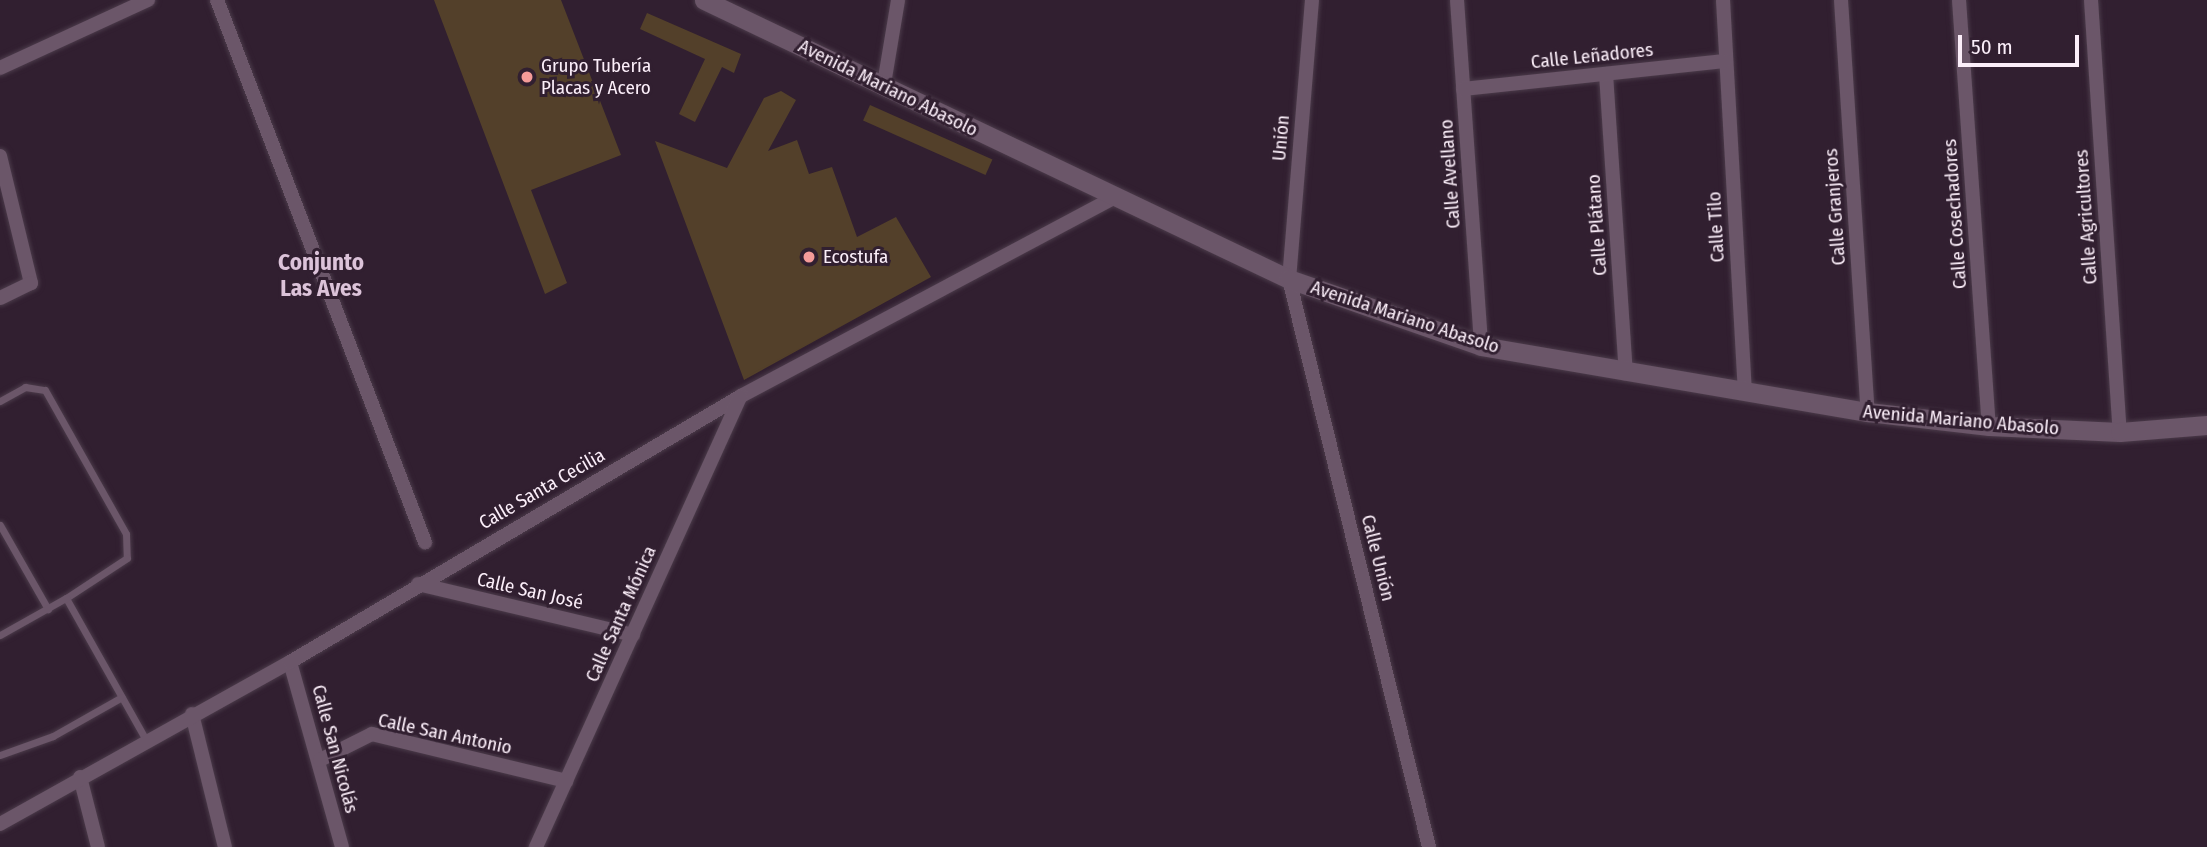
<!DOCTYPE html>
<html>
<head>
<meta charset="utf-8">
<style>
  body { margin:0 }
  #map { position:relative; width:2207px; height:847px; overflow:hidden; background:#311f30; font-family:"Fira Sans Condensed",sans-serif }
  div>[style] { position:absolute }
  .building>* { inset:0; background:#53402a; transform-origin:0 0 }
  .roads { filter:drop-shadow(0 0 2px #4b3b4a) drop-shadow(0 0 2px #4b3b4a) }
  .lane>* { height:7px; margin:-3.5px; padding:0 3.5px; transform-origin:3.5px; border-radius:3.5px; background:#6b5669 }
  .street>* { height:14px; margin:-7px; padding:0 7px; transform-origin:7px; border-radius:7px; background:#6b5669 }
  .secondary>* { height:19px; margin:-9.5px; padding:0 9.5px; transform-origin:9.5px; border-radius:9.5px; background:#6b5669 }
  .dots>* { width:19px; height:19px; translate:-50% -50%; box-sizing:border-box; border:4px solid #311f30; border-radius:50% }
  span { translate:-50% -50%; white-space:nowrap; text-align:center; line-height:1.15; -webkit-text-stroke:6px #311f30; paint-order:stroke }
  .street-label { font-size:19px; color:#fbeef9 }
  .poi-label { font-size:19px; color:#fbeef9 }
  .left { translate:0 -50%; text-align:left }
  .quarter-label { font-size:23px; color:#dcc3d9; font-weight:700 }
  .scale { position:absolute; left:1958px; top:35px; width:121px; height:32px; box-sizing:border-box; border:4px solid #fbeef9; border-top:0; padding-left:9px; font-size:21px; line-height:24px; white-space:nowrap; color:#fbeef9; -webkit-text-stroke:5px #311f30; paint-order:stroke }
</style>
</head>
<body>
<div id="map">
  <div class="building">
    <i style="clip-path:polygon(434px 0,561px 0,621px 155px,531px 190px,567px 283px,545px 294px)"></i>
    <i style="clip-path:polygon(647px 13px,741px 54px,734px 73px,722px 67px,695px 122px,679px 114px,705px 59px,640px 29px)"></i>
    <i style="clip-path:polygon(781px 91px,796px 100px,768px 151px,797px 140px,809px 174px,832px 167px,857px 237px,896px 217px,931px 277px,744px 380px,655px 141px,727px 168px,764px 98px)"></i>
    <i style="left:870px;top:105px;width:134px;height:17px;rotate:24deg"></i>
  </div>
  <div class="roads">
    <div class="lane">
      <i style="left:0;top:401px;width:29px;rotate:-29deg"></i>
      <i style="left:25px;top:387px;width:20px;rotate:9deg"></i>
      <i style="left:45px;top:390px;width:165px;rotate:60.6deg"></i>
      <i style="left:126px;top:534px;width:24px;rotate:88deg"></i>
      <i style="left:127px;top:558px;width:73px;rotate:146.7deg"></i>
      <i style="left:66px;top:598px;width:163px;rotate:60.6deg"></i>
      <i style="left:0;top:525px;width:97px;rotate:60.3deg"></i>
      <i style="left:0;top:635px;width:76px;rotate:-29.3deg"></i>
      <i style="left:0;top:755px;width:56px;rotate:-19.7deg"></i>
      <i style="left:53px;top:736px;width:79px;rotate:-29.5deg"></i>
    </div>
    <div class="street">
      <i style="left:217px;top:0;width:581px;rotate:69.01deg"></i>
      <i style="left:1312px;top:0;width:280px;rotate:94.7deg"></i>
      <i style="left:1289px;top:279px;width:585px;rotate:76.15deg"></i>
      <i style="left:1457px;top:0;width:347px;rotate:86deg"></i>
      <i style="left:1723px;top:0;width:392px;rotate:86.8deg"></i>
      <i style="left:1841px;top:0;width:413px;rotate:86.3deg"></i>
      <i style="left:1959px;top:0;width:427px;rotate:86deg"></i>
      <i style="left:2091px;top:0;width:433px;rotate:86.2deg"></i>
      <i style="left:0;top:68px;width:163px;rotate:-24.7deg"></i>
      <i style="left:1606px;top:74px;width:300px;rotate:86.2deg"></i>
      <i style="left:884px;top:84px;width:85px;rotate:-80.5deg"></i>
      <i style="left:1463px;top:89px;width:263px;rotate:-6.1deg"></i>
      <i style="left:0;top:156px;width:131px;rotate:76.3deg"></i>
      <i style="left:31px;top:283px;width:34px;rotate:154deg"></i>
      <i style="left:418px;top:584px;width:221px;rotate:13.3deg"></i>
      <i style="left:290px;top:662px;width:192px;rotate:74.3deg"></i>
      <i style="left:192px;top:714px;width:137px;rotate:76.1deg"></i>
      <i style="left:320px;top:760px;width:58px;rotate:-26.6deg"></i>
      <i style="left:372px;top:734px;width:200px;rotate:13.6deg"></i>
      <i style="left:80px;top:777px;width:72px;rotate:75.6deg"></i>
      <i style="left:0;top:824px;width:332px;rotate:-29.2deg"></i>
      <i style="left:290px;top:662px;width:524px;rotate:-30.53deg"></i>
      <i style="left:741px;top:396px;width:419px;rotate:-28deg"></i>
      <i style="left:536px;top:847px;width:495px;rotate:-65.6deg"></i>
    </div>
    <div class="secondary">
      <i style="left:704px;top:0;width:648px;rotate:25.5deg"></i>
      <i style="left:1289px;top:279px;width:203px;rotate:19.2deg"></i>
      <i style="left:1481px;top:346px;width:393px;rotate:9.7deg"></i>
      <i style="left:1868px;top:412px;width:122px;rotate:6.6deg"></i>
      <i style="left:1989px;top:426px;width:131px;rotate:2.6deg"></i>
      <i style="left:2120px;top:432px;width:87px;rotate:-4.6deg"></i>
    </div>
  </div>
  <div class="dots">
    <i style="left:527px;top:77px;background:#f59b99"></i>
    <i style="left:809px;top:257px;background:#f59b99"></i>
  </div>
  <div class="street-label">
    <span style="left:1592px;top:56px;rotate:-6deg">Calle Leñadores</span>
    <span style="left:888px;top:88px;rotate:26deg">Avenida Mariano Abasolo</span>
    <span style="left:1281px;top:138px;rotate:-85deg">Unión</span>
    <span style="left:1450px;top:174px;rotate:-94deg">Calle Avellano</span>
    <span style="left:1835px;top:207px;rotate:-94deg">Calle Granjeros</span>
    <span style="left:1955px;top:214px;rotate:-94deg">Calle Cosechadores</span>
    <span style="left:2086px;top:217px;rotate:-94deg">Calle Agricultores</span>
    <span style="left:1597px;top:225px;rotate:-94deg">Calle Plátano</span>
    <span style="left:1716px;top:227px;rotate:-93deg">Calle Tilo</span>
    <span style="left:1405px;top:317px;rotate:18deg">Avenida Mariano Abasolo</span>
    <span style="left:1961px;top:420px;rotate:5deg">Avenida Mariano Abasolo</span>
    <span style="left:542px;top:489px;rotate:-30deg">Calle Santa Cecilia</span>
    <span style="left:1378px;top:558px;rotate:76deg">Calle Unión</span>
    <span style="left:530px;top:591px;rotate:13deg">Calle San José</span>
    <span style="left:621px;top:614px;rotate:-66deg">Calle Santa Mónica</span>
    <span style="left:445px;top:734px;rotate:12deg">Calle San Antonio</span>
    <span style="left:335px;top:749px;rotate:75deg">Calle San Nicolás</span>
  </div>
  <div class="poi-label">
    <span class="left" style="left:541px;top:77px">Grupo Tubería<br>Placas y Acero</span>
    <span class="left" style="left:823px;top:257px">Ecostufa</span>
  </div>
  <div class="quarter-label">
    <span style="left:321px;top:275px">Conjunto<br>Las Aves</span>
  </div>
  <div class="scale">50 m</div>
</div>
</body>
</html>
